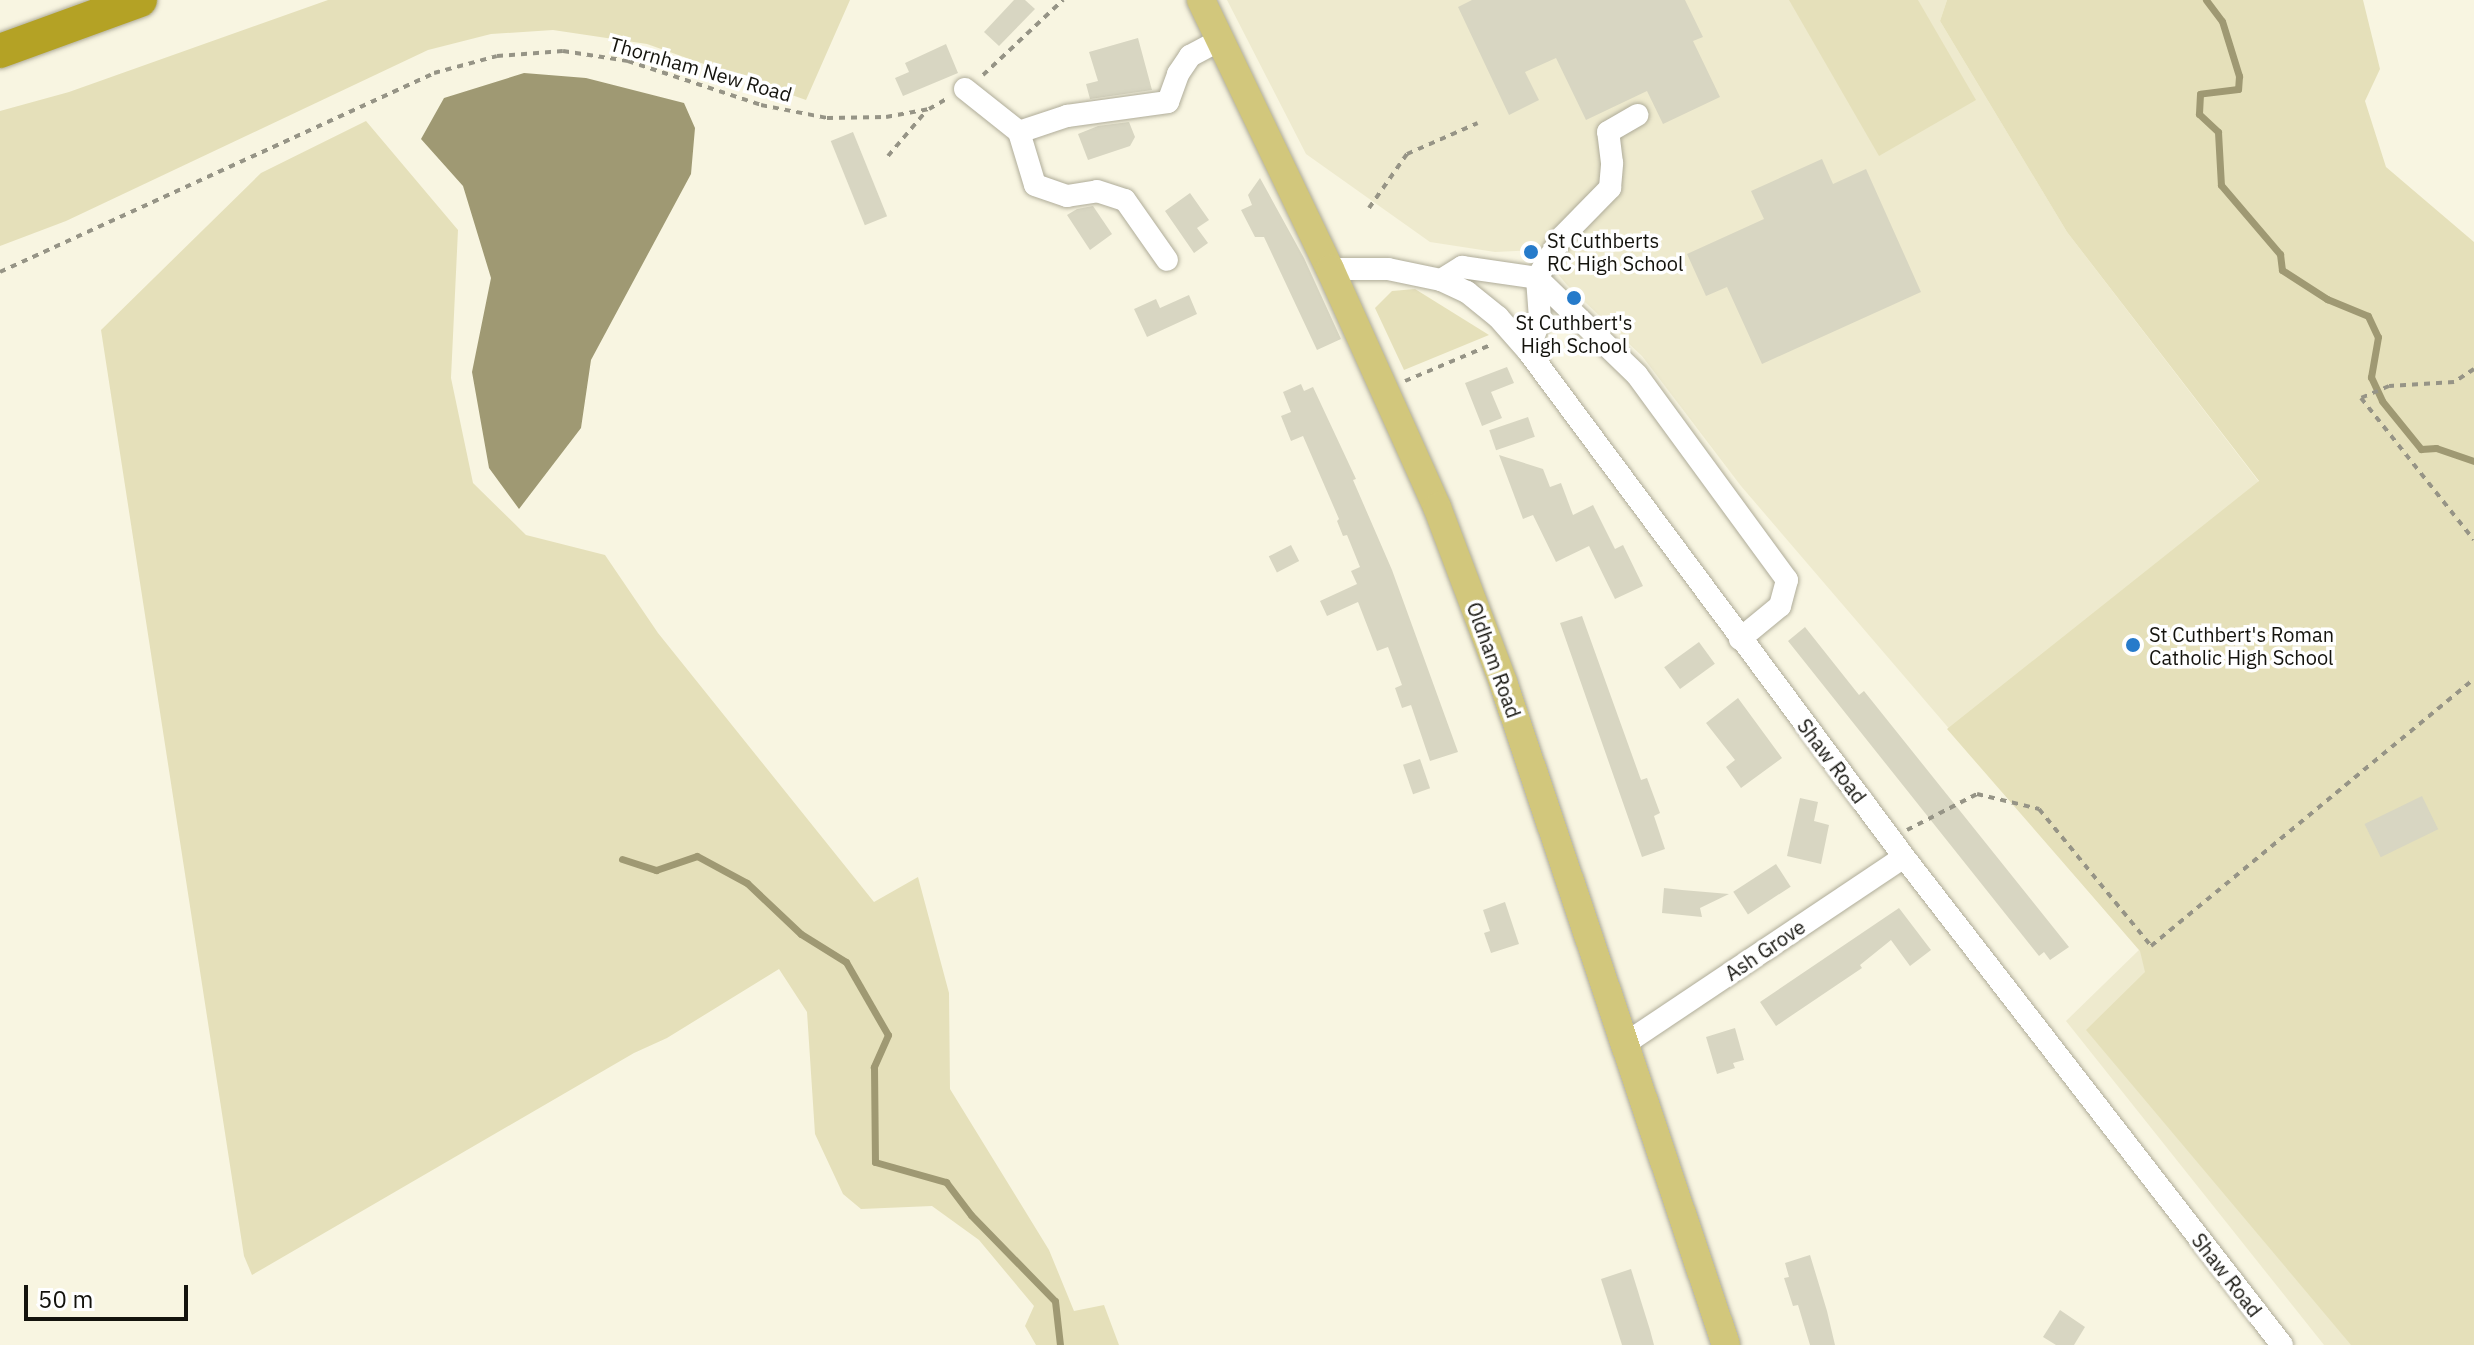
<!DOCTYPE html>
<html>
<head>
<meta charset="utf-8">
<style>
  body { margin:0 }
  #map { position:relative; width:2474px; height:1345px; overflow:hidden; background:#f8f5e1; font-family:"IBM Plex Sans",sans-serif }
  div>[style] { position:absolute }
  .built>* { inset:0; background:#eeeace }
  .green>* { inset:0; background:#e5e0ba }
  .water>* { inset:0; background:#9f9973 }
  .stream>* { height:7px; margin:-3.5px; padding:0 3.5px; transform-origin:3.5px; border-radius:3.5px; background:#9f9973 }
  .building>* { inset:0; background:#d8d6c2; transform-origin:0 0 }
  .path>* { height:4px; margin-top:-2px; transform-origin:0; background:repeating-linear-gradient(90deg,#969486 0 6px,transparent 0 12px) }
  .roads { filter:drop-shadow(0 0 2px #afac99) drop-shadow(0 0 2px #afac99) }
  .minor>* { height:22px; margin:-11px; padding:0 11px; transform-origin:11px; border-radius:11px; background:#fff }
  .major>* { height:28px; margin:-14px; padding:0 14px; transform-origin:14px; border-radius:14px; background:#d2c77c }
  .highway>* { height:34px; margin:-17px; padding:0 17px; transform-origin:17px; border-radius:17px; background:#b4a225 }
  .dots>* { width:22px; height:22px; translate:-50% -50%; box-sizing:border-box; border:4px solid #fff; border-radius:50% }
  span { translate:-50% -50%; white-space:nowrap; text-align:center; line-height:1.15; -webkit-text-stroke:7px #fff; paint-order:stroke }
  .street-label { font-size:20px; color:#14130d }
  .poi-label { font-size:20px; color:#14130d }
  .left { translate:0 -50%; text-align:left }
  .scale { position:absolute; left:24px; top:1285px; width:164px; height:36px; box-sizing:border-box; border:4px solid #14130d; border-top:0; padding-left:10px; font-size:24px; line-height:28px; white-space:nowrap; color:#14130d; -webkit-text-stroke:6px #fff; paint-order:stroke }
</style>
</head>
<body>
<div id="map">
  <div class="built">
    <i style="clip-path:polygon(1227px 0,1947px 0,1940px 21px,2067px 232px,2259px 482px,2474px 1345px,2324px 1345px,2066px 1021px,2139px 950px,1741px 486px,1642px 356px,1567px 285px,1538px 250px,1495px 252px,1430px 242px,1306px 154px)"></i>
  </div>
  <div class="green">
    <i style="clip-path:polygon(328px 0,850px 0,806px 100px,647px 44px,553px 30px,491px 34px,428px 50px,66px 221px,0 246px,0 111px,69px 92px)"></i>
    <i style="clip-path:polygon(1789px 0,1918px 0,1976px 100px,1879px 156px)"></i>
    <i style="clip-path:polygon(1947px 0,2363px 0,2380px 69px,2365px 101px,2386px 167px,2474px 242px,2474px 1345px,2351px 1345px,2086px 1030px,2145px 972px,2140px 951px,1947px 729px,2259px 481px,2067px 232px,1940px 21px)"></i>
    <i style="clip-path:polygon(366px 121px,458px 230px,451px 378px,473px 483px,526px 535px,605px 555px,658px 633px,874px 902px,918px 877px,949px 993px,950px 1089px,1049px 1250px,1074px 1311px,1104px 1305px,1119px 1345px,1036px 1345px,1025px 1326px,1034px 1306px,979px 1240px,932px 1206px,861px 1209px,843px 1194px,815px 1134px,807px 1012px,779px 969px,667px 1038px,634px 1053px,252px 1275px,244px 1256px,101px 330px,261px 173px)"></i>
    <i style="clip-path:polygon(1415px 289px,1489px 335px,1404px 370px,1375px 308px,1392px 291px)"></i>
  </div>
  <div class="water">
    <i style="clip-path:polygon(524px 73px,586px 78px,684px 103px,695px 128px,691px 174px,591px 360px,581px 428px,519px 509px,489px 468px,472px 372px,491px 278px,463px 186px,421px 139px,444px 98px)"></i>
  </div>
  <div class="stream">
    <i style="left:2206px;top:0;width:26px;rotate:53deg"></i>
    <i style="left:2222px;top:21px;width:58px;rotate:72.8deg"></i>
    <i style="left:2239px;top:76px;width:13px;rotate:94deg"></i>
    <i style="left:2238px;top:89px;width:38px;rotate:173deg"></i>
    <i style="left:2200px;top:94px;width:20px;rotate:93deg"></i>
    <i style="left:2199px;top:114px;width:26px;rotate:43deg"></i>
    <i style="left:2218px;top:132px;width:53px;rotate:86.8deg"></i>
    <i style="left:2221px;top:185px;width:91px;rotate:49.5deg"></i>
    <i style="left:2280px;top:254px;width:16px;rotate:83deg"></i>
    <i style="left:2282px;top:270px;width:54px;rotate:32.8deg"></i>
    <i style="left:2327px;top:299px;width:44px;rotate:22.5deg"></i>
    <i style="left:2368px;top:316px;width:23px;rotate:65deg"></i>
    <i style="left:2378px;top:337px;width:41px;rotate:99.9deg"></i>
    <i style="left:2371px;top:377px;width:26px;rotate:65deg"></i>
    <i style="left:2382px;top:401px;width:62px;rotate:50.9deg"></i>
    <i style="left:2421px;top:449px;width:15px;rotate:-4deg"></i>
    <i style="left:2436px;top:448px;width:40px;rotate:18.9deg"></i>
    <i style="left:622px;top:859px;width:36px;rotate:18deg"></i>
    <i style="left:656px;top:870px;width:43px;rotate:-18.9deg"></i>
    <i style="left:697px;top:856px;width:57px;rotate:28.4deg"></i>
    <i style="left:747px;top:883px;width:74px;rotate:43.4deg"></i>
    <i style="left:801px;top:934px;width:53px;rotate:31.9deg"></i>
    <i style="left:846px;top:962px;width:84px;rotate:60.1deg"></i>
    <i style="left:888px;top:1035px;width:35px;rotate:114deg"></i>
    <i style="left:874px;top:1067px;width:95px;rotate:89.4deg"></i>
    <i style="left:875px;top:1162px;width:74px;rotate:15.7deg"></i>
    <i style="left:946px;top:1182px;width:41px;rotate:52.9deg"></i>
    <i style="left:971px;top:1215px;width:120px;rotate:45.7deg"></i>
    <i style="left:1055px;top:1301px;width:44px;rotate:83.5deg"></i>
  </div>
  <div class="building">
    <i style="clip-path:polygon(1014px 0,1025px 0,1035px 9px,999px 46px,984px 32px)"></i>
    <i style="clip-path:polygon(1472px 0,1685px 0,1703px 37px,1693px 41px,1720px 97px,1663px 124px,1647px 91px,1586px 120px,1556px 58px,1525px 72px,1539px 100px,1509px 115px,1458px 7px)"></i>
    <i style="clip-path:polygon(1138px 38px,1152px 90px,1090px 99px,1086px 84px,1098px 81px,1089px 52px)"></i>
    <i style="clip-path:polygon(946px 44px,958px 73px,903px 96px,895px 78px,909px 72px,905px 63px)"></i>
    <i style="clip-path:polygon(1129px 122px,1135px 137px,1130px 146px,1088px 160px,1078px 134px,1098px 126px)"></i>
    <i style="left:853px;top:132px;width:91px;height:24px;rotate:68deg"></i>
    <i style="clip-path:polygon(1822px 159px,1833px 184px,1866px 169px,1921px 292px,1762px 364px,1727px 287px,1706px 296px,1687px 254px,1764px 219px,1751px 191px)"></i>
    <i style="clip-path:polygon(1260px 178px,1304px 258px,1341px 339px,1317px 350px,1264px 237px,1255px 237px,1241px 210px,1252px 205px,1248px 195px)"></i>
    <i style="clip-path:polygon(1190px 193px,1209px 220px,1197px 228px,1208px 243px,1194px 253px,1165px 211px)"></i>
    <i style="clip-path:polygon(1093px 206px,1112px 234px,1090px 250px,1067px 215px,1077px 209px)"></i>
    <i style="clip-path:polygon(1189px 295px,1197px 314px,1147px 337px,1134px 309px,1156px 299px,1160px 308px)"></i>
    <i style="clip-path:polygon(1507px 367px,1514px 383px,1491px 392px,1502px 418px,1482px 426px,1465px 383px)"></i>
    <i style="clip-path:polygon(1301px 384px,1304px 391px,1313px 387px,1356px 479px,1353px 480px,1392px 570px,1458px 752px,1430px 761px,1411px 705px,1402px 708px,1395px 688px,1402px 685px,1388px 647px,1377px 651px,1358px 602px,1327px 616px,1320px 601px,1357px 584px,1351px 571px,1360px 567px,1347px 535px,1343px 536px,1337px 521px,1339px 519px,1303px 436px,1291px 441px,1281px 416px,1291px 412px,1283px 392px)"></i>
    <i style="left:1528px;top:417px;width:21px;height:41px;rotate:71deg"></i>
    <i style="clip-path:polygon(1499px 455px,1543px 469px,1550px 487px,1561px 483px,1573px 515px,1593px 505px,1615px 549px,1623px 545px,1643px 586px,1615px 599px,1589px 546px,1556px 562px,1533px 515px,1523px 519px)"></i>
    <i style="left:1291px;top:545px;width:18px;height:25px;rotate:63deg"></i>
    <i style="clip-path:polygon(1582px 616px,1641px 780px,1647px 778px,1660px 813px,1654px 816px,1665px 849px,1642px 857px,1560px 623px)"></i>
    <i style="clip-path:polygon(1805px 627px,1859px 695px,1864px 691px,2069px 947px,2050px 960px,2044px 952px,2039px 956px,1788px 641px)"></i>
    <i style="left:1699px;top:642px;width:27px;height:43px;rotate:54deg"></i>
    <i style="clip-path:polygon(1738px 698px,1782px 758px,1741px 788px,1726px 767px,1735px 760px,1706px 723px)"></i>
    <i style="left:1420px;top:759px;width:31px;height:18px;rotate:71deg"></i>
    <i style="left:2422px;top:796px;width:37px;height:64px;rotate:64deg"></i>
    <i style="clip-path:polygon(1800px 798px,1818px 802px,1814px 821px,1829px 825px,1821px 864px,1787px 856px)"></i>
    <i style="left:1776px;top:864px;width:27px;height:51px;rotate:57deg"></i>
    <i style="clip-path:polygon(1664px 888px,1682px 890px,1729px 894px,1700px 908px,1702px 917px,1662px 913px)"></i>
    <i style="clip-path:polygon(1505px 902px,1519px 944px,1491px 953px,1484px 933px,1490px 931px,1483px 910px)"></i>
    <i style="clip-path:polygon(1899px 908px,1931px 950px,1910px 966px,1891px 940px,1860px 965px,1862px 968px,1776px 1026px,1760px 1002px)"></i>
    <i style="clip-path:polygon(1735px 1028px,1744px 1060px,1733px 1063px,1735px 1068px,1717px 1074px,1706px 1037px)"></i>
    <i style="clip-path:polygon(1810px 1255px,1827px 1311px,1835px 1345px,1810px 1345px,1798px 1305px,1793px 1306px,1784px 1278px,1789px 1277px,1785px 1263px)"></i>
    <i style="clip-path:polygon(1631px 1269px,1650px 1330px,1654px 1345px,1622px 1345px,1601px 1279px)"></i>
    <i style="clip-path:polygon(2060px 1310px,2085px 1327px,2074px 1345px,2056px 1345px,2043px 1337px)"></i>
  </div>
  <div class="path">
    <i style="left:983px;top:75px;width:110px;rotate:-43.2deg"></i>
    <i style="left:888px;top:156px;width:60px;rotate:-49.7deg"></i>
    <i style="left:1369px;top:208px;width:66px;rotate:-54.9deg"></i>
    <i style="left:1407px;top:154px;width:77px;rotate:-23.6deg"></i>
    <i style="left:0;top:272px;width:477px;rotate:-24.6deg"></i>
    <i style="left:434px;top:73px;width:65px;rotate:-15.1deg"></i>
    <i style="left:497px;top:56px;width:66px;rotate:-4.3deg"></i>
    <i style="left:563px;top:51px;width:66px;rotate:8.7deg"></i>
    <i style="left:628px;top:61px;width:140px;rotate:18.3deg"></i>
    <i style="left:761px;top:105px;width:67px;rotate:11.1deg"></i>
    <i style="left:827px;top:118px;width:59px;rotate:-1deg"></i>
    <i style="left:886px;top:117px;width:44px;rotate:-10.5deg"></i>
    <i style="left:929px;top:109px;width:20px;rotate:-30deg"></i>
    <i style="left:2474px;top:369px;width:24px;rotate:147deg"></i>
    <i style="left:2454px;top:382px;width:65px;rotate:176.5deg"></i>
    <i style="left:2389px;top:386px;width:30px;rotate:157deg"></i>
    <i style="left:2361px;top:398px;width:181px;rotate:51.5deg"></i>
    <i style="left:1405px;top:381px;width:95px;rotate:-22.8deg"></i>
    <i style="left:1907px;top:830px;width:79px;rotate:-27.2deg"></i>
    <i style="left:1977px;top:794px;width:64px;rotate:13.6deg"></i>
    <i style="left:2039px;top:809px;width:177px;rotate:50.7deg"></i>
    <i style="left:2151px;top:946px;width:419px;rotate:-39.6deg"></i>
  </div>
  <div class="roads">
    <div class="minor">
      <i style="left:965px;top:89px;width:69px;rotate:38.5deg"></i>
      <i style="left:1019px;top:132px;width:55px;rotate:73.2deg"></i>
      <i style="left:1035px;top:185px;width:34px;rotate:19deg"></i>
      <i style="left:1067px;top:196px;width:30px;rotate:-9deg"></i>
      <i style="left:1097px;top:191px;width:29px;rotate:18deg"></i>
      <i style="left:1125px;top:200px;width:73px;rotate:55deg"></i>
      <i style="left:1019px;top:132px;width:51px;rotate:-18.4deg"></i>
      <i style="left:1067px;top:116px;width:102px;rotate:-7.9deg"></i>
      <i style="left:1168px;top:102px;width:30px;rotate:-70deg"></i>
      <i style="left:1178px;top:74px;width:22px;rotate:-56deg"></i>
      <i style="left:1190px;top:56px;width:34px;rotate:-28deg"></i>
      <i style="left:1330px;top:269px;width:58px"></i>
      <i style="left:1388px;top:269px;width:54px;rotate:11.7deg"></i>
      <i style="left:1441px;top:280px;width:29px;rotate:25deg"></i>
      <i style="left:1467px;top:292px;width:40px;rotate:39deg"></i>
      <i style="left:1498px;top:317px;width:45px;rotate:48.6deg"></i>
      <i style="left:1528px;top:351px;width:630px;rotate:53.38deg"></i>
      <i style="left:1904px;top:857px;width:617px;rotate:52.24deg"></i>
      <i style="left:1441px;top:280px;width:25px;rotate:-32deg"></i>
      <i style="left:1462px;top:267px;width:76px;rotate:8.3deg"></i>
      <i style="left:1537px;top:278px;width:139px;rotate:44.1deg"></i>
      <i style="left:1637px;top:375px;width:254px;rotate:53.8deg"></i>
      <i style="left:1787px;top:580px;width:27px;rotate:105deg"></i>
      <i style="left:1780px;top:606px;width:52px;rotate:140.5deg"></i>
      <i style="left:1528px;top:351px;width:34px;rotate:-69deg"></i>
      <i style="left:1540px;top:319px;width:41px;rotate:-94.2deg"></i>
      <i style="left:1537px;top:278px;width:48px;rotate:-58.6deg"></i>
      <i style="left:1562px;top:237px;width:69px;rotate:-45.6deg"></i>
      <i style="left:1610px;top:188px;width:25px;rotate:-85deg"></i>
      <i style="left:1612px;top:163px;width:31px;rotate:-97deg"></i>
      <i style="left:1608px;top:132px;width:34px;rotate:-30deg"></i>
      <i style="left:1626px;top:1043px;width:334px;rotate:-33.8deg"></i>
    </div>
    <div class="major">
      <i style="left:1201px;top:0;width:298px;rotate:64.4deg"></i>
      <i style="left:1330px;top:269px;width:261px;rotate:65.8deg"></i>
      <i style="left:1437px;top:507px;width:187px;rotate:69.3deg"></i>
      <i style="left:1503px;top:682px;width:699px;rotate:71.41deg"></i>
    </div>
    <div class="highway">
      <i style="left:0;top:51px;width:149px;rotate:-20deg"></i>
    </div>
  </div>
  <div class="dots">
    <i style="left:1531px;top:252px;background:#267bca"></i>
    <i style="left:1574px;top:298px;background:#267bca"></i>
    <i style="left:2133px;top:645px;background:#267bca"></i>
  </div>
  <div class="street-label">
    <span style="left:701px;top:69px;rotate:16deg">Thornham New Road</span>
    <span style="left:1494px;top:660px;rotate:70deg">Oldham Road</span>
    <span style="left:1832px;top:761px;rotate:53deg">Shaw Road</span>
    <span style="left:1765px;top:950px;rotate:-34deg">Ash Grove</span>
    <span style="left:2227px;top:1275px;rotate:52deg">Shaw Road</span>
  </div>
  <div class="poi-label">
    <span class="left" style="left:1547px;top:252px">St Cuthberts<br>RC High School</span>
    <span style="left:1574px;top:334px">St Cuthbert's<br>High School</span>
    <span class="left" style="left:2149px;top:646px">St Cuthbert's Roman<br>Catholic High School</span>
  </div>
  <div class="scale">50 m</div>
</div>
</body>
</html>
